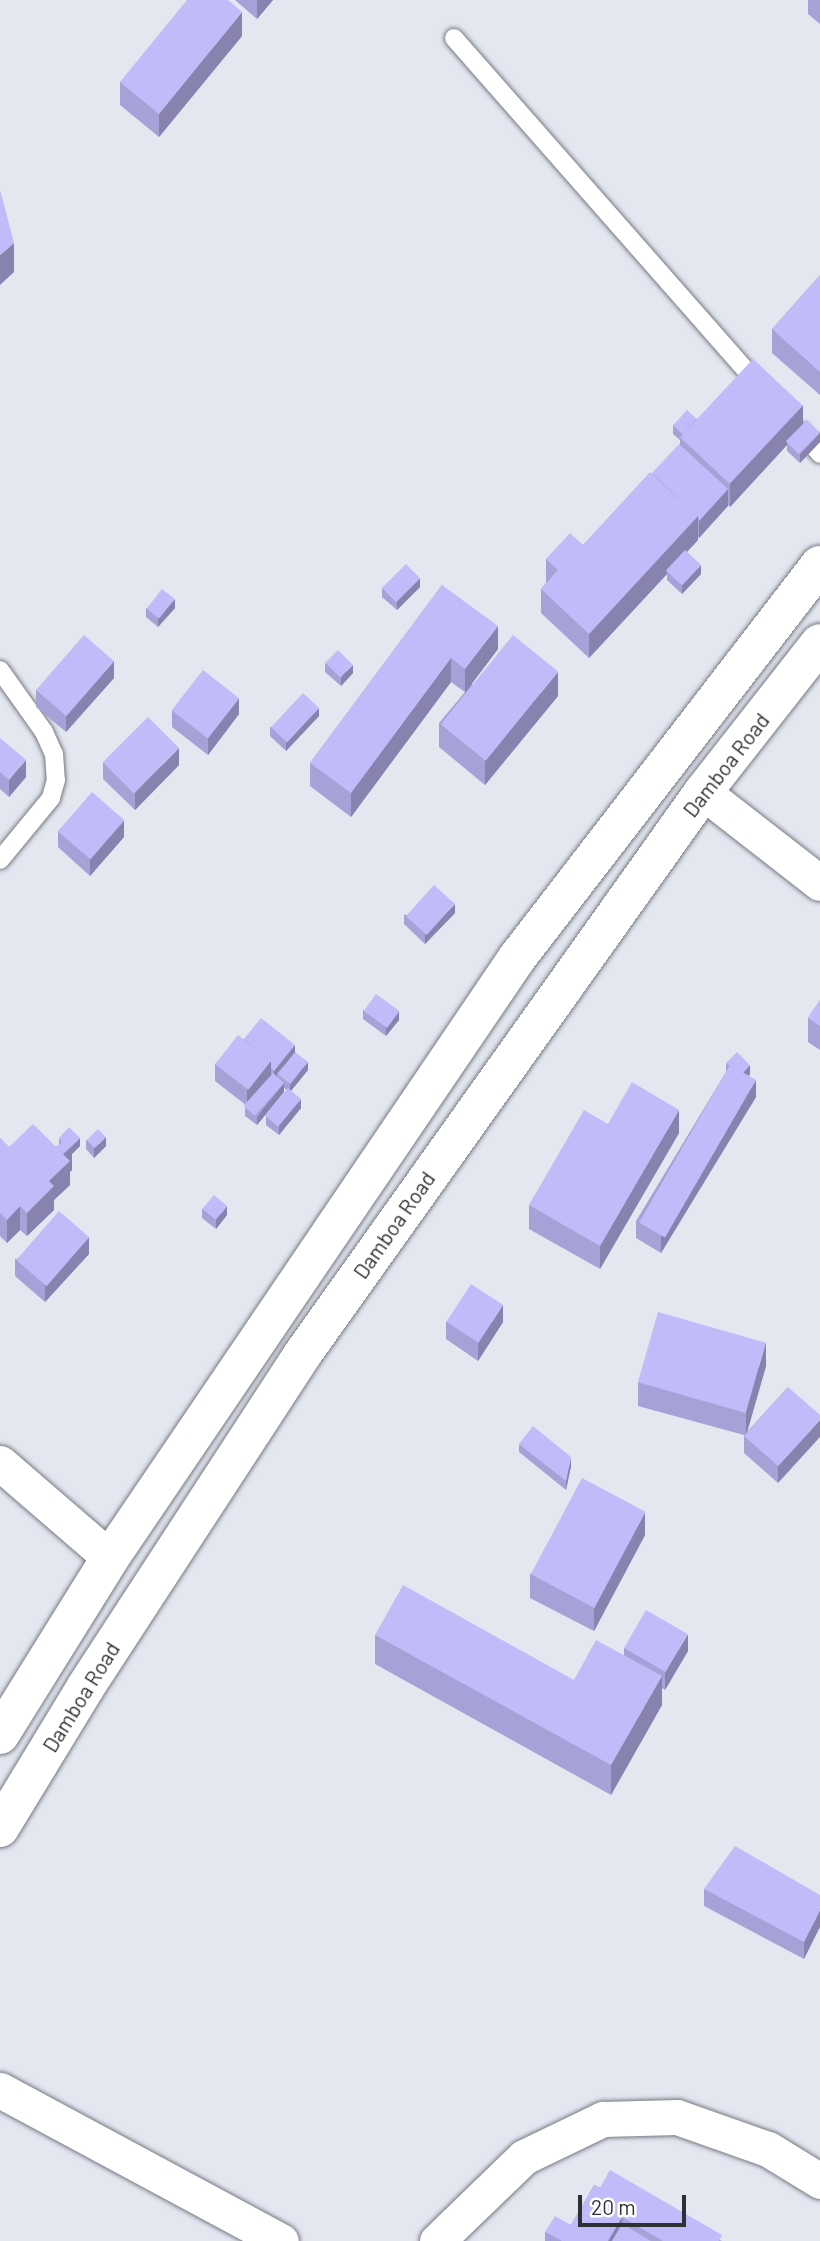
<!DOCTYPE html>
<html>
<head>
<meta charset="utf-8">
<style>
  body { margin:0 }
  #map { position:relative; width:820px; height:2241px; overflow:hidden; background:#e3e7f0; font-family:Barlow,sans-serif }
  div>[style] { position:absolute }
  .roads { filter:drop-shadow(0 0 2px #777a83) drop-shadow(0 0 2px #777a83) }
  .lane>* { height:18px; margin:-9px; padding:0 9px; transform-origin:9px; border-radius:9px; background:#fff }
  .street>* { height:35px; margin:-17.5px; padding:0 17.5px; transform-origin:17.5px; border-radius:17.5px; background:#fff }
  .primary>* { height:38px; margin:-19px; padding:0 19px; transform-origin:19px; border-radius:19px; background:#fff }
  .wall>* { inset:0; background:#a6a1d6 }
  .shaded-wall>* { inset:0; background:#8783ae }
  .building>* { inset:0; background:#c1bbf9; transform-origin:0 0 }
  span { translate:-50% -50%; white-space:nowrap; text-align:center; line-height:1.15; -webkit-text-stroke:5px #fff; paint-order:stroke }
  .street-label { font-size:21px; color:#2e3033 }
  .scale { position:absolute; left:578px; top:2195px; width:108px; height:32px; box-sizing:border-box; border:4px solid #2e3033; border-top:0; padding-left:9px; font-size:21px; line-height:24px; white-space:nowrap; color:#2e3033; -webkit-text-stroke:5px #fff; paint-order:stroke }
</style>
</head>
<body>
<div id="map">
  <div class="roads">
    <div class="lane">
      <i style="left:454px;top:38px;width:462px;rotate:48.7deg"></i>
      <i style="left:801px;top:432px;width:29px;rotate:49deg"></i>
      <i style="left:0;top:670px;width:76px;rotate:54.6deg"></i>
      <i style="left:44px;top:732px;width:24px;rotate:66deg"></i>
      <i style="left:54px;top:754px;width:26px;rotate:86deg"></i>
      <i style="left:56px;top:780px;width:19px;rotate:106deg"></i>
      <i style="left:51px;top:798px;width:80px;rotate:129.4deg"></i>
    </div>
    <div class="street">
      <i style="left:703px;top:792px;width:148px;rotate:37.9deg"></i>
      <i style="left:0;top:1463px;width:145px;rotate:40.8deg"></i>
      <i style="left:0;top:2090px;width:319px;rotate:28.3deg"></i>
      <i style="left:437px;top:2241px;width:121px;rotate:-44deg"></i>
      <i style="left:524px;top:2157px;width:88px;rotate:-25.7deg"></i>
      <i style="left:603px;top:2119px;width:74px;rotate:-1.5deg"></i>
      <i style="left:677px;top:2117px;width:96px;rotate:19.4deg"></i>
      <i style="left:768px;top:2149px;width:61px;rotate:31.6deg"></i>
    </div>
    <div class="primary">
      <i style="left:0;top:1735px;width:208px;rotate:-58.1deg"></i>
      <i style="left:110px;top:1558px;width:725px;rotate:-55.85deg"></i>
      <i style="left:517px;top:958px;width:496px;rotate:-52.4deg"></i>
      <i style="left:0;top:1828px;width:164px;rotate:-58.7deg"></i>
      <i style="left:85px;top:1688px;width:397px;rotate:-56.9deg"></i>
      <i style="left:302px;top:1355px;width:691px;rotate:-54.54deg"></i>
      <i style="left:703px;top:792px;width:189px;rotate:-51.9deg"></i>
    </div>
  </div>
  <div class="wall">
    <i style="clip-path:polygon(235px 0,273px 0,257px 19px)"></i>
    <i style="clip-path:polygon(808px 0,820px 0,820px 24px,808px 14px)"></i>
    <i style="clip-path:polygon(242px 36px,159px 137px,120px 105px,120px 82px)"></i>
    <i style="clip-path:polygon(820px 275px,820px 395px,772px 353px,772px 329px)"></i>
    <i style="clip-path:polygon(697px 419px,803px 425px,820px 432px,820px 442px,800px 463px,787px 451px,787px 445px,730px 507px,728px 505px,699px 538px,698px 537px,698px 540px,687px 552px,701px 574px,682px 594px,667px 580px,667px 574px,589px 658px,541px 613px,541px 589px,546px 583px,546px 559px,583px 545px,680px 445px,680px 440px,673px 434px,673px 425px)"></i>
    <i style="clip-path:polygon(442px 585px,498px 649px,471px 684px,558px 696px,485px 785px,439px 747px,439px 723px,465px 692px,451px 682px,351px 817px,310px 786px,310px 763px)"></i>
    <i style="clip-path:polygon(420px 587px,397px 610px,382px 597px,382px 588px)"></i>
    <i style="clip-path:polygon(146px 608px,175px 608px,158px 627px,146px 617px)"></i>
    <i style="clip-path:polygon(325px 663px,353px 673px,341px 686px,325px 672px)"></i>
    <i style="clip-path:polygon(114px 678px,66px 732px,36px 707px,36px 690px)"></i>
    <i style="clip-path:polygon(172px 710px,239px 714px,208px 755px,172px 727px)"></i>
    <i style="clip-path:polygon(319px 716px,286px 751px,270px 736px,270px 727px)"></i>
    <i style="clip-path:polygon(0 738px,26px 777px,9px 797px,0 789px)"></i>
    <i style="clip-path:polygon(103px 762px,179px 765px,135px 810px,103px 779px)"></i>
    <i style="clip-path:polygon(58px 831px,124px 837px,90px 876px,58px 847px)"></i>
    <i style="clip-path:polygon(455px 913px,425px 944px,404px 924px,404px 915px)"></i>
    <i style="clip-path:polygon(820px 1000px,820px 1050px,808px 1042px,808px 1018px)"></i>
    <i style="clip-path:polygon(363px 1010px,399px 1020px,386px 1036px,363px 1019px)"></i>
    <i style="clip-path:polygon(244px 1039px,295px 1045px,295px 1052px,308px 1070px,291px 1091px,301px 1108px,279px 1135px,266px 1125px,266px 1116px,287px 1090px,284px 1088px,284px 1092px,257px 1125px,245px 1116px,245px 1107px,247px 1106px,215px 1081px,215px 1064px)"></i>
    <i style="clip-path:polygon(726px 1063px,750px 1074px,749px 1076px,756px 1097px,661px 1253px,636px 1238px,636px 1221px,726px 1072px)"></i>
    <i style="clip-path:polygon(608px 1124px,679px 1133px,600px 1269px,529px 1229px,529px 1205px)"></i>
    <i style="clip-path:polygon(0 1138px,9px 1147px,56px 1147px,59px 1145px,59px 1138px,80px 1146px,72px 1154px,72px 1170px,70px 1172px,70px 1185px,54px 1200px,54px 1210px,27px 1236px,20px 1230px,7px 1243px,0 1236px)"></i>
    <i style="clip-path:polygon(86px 1140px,106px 1146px,94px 1158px,86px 1149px)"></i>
    <i style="clip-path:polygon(202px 1209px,227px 1215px,216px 1229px,202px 1218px)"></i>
    <i style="clip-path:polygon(89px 1254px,45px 1302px,15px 1276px,15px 1259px)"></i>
    <i style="clip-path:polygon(446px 1322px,503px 1322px,478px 1361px,446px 1339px)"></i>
    <i style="clip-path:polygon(766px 1366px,747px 1432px,788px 1387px,778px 1483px,744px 1453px,744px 1435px,638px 1406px,638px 1382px)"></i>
    <i style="clip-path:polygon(519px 1444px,571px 1466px,566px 1490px,519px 1452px)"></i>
    <i style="clip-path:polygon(645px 1535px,594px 1631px,530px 1598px,530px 1574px)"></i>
    <i style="clip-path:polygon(375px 1635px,574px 1680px,624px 1655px,624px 1648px,688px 1651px,665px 1690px,662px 1688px,662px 1705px,611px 1795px,375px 1664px)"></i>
    <i style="clip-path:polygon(704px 1889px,820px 1895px,804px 1959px,704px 1906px)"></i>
    <i style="clip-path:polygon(594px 2185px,722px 2241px,545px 2241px,545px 2232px,571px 2225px)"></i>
  </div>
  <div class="shaded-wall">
    <i style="clip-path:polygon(257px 0,273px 0,257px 19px)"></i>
    <i style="clip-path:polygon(242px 12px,242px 36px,159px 137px,159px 114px)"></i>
    <i style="clip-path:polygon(14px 243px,14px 272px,0 285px,0 255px)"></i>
    <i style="clip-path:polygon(803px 405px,803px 428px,787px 442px,787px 445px,730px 507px,730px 483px)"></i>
    <i style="clip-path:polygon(820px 433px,820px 442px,800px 463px,800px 455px)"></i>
    <i style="clip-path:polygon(728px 489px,728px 506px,699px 538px,699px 521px)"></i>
    <i style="clip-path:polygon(698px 516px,698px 540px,668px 572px,667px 571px,667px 574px,589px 658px,589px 634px)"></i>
    <i style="clip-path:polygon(701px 565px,701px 574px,682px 594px,682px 585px)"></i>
    <i style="clip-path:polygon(420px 578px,420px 587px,397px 610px,397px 601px)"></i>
    <i style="clip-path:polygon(175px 599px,175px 608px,158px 627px,158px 618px)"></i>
    <i style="clip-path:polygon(498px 626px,498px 649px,465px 693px,465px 669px)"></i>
    <i style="clip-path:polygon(451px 658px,451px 682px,351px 817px,351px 793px)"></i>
    <i style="clip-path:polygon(114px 661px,114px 678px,66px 732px,66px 715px)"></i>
    <i style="clip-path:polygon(353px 665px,353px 673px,341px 686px,341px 677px)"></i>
    <i style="clip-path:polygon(558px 672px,558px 696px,485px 785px,485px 761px)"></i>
    <i style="clip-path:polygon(239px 698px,239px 714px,208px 755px,208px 738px)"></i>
    <i style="clip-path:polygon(319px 708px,319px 716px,286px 751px,286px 742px)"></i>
    <i style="clip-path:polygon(179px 748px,179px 765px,135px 810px,135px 793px)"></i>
    <i style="clip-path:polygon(26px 760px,26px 777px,9px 797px,9px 780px)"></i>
    <i style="clip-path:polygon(124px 820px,124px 837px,90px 876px,90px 859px)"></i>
    <i style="clip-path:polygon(455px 904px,455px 913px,425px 944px,425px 935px)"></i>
    <i style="clip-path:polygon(399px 1011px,399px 1020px,386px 1036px,386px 1028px)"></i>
    <i style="clip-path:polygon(295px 1045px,295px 1054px,277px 1073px,277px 1075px,274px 1079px,274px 1071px)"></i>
    <i style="clip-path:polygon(271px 1061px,271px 1078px,247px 1107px,247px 1090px)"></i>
    <i style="clip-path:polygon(308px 1062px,308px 1070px,290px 1092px,290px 1084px)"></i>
    <i style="clip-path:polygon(750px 1065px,750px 1074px,740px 1085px,740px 1076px)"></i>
    <i style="clip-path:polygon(756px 1080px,756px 1097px,661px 1253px,661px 1236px)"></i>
    <i style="clip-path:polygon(284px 1083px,284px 1092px,257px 1125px,257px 1117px)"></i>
    <i style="clip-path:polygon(301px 1099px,301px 1108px,279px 1135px,279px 1126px)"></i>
    <i style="clip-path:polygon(679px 1110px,679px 1133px,600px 1269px,600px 1246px)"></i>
    <i style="clip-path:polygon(106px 1137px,106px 1146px,94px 1158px,94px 1149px)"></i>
    <i style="clip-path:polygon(80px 1138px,80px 1146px,72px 1154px,72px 1170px,70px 1172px,70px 1185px,54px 1200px,54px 1210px,27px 1236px,27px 1213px,49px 1181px,63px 1154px)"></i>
    <i style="clip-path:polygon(20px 1206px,20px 1230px,7px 1243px,7px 1220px)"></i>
    <i style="clip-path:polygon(227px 1206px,227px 1215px,216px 1229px,216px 1220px)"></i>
    <i style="clip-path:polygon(89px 1237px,89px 1254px,45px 1302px,45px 1285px)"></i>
    <i style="clip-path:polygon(503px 1305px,503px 1322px,478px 1361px,478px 1344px)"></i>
    <i style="clip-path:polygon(766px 1342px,766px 1366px,746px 1436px,746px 1412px)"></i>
    <i style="clip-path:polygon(820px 1420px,820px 1437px,778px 1483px,778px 1466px)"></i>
    <i style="clip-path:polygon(571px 1457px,571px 1466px,566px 1490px,566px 1481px)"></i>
    <i style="clip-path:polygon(645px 1512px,645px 1535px,594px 1631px,594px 1608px)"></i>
    <i style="clip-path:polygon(688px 1634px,688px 1651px,665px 1690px,665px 1673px)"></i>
    <i style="clip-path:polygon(662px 1676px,662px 1705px,611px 1795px,611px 1765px)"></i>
    <i style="clip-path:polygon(820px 1910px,820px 1927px,804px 1959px,804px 1942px)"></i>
    <i style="clip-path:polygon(622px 2217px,622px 2241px,608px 2241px)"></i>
  </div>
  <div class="building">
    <i style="clip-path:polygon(187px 0,228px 0,242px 12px,159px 114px,120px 82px)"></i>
    <i style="clip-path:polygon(0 191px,1px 193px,14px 243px,0 255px)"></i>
    <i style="clip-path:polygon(820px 275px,820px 372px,772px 329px)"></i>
    <i style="left:753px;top:359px;width:68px;height:107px;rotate:43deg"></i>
    <i style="left:687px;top:410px;width:13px;height:21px;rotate:42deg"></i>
    <i style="left:807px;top:420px;width:18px;height:30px;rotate:45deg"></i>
    <i style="clip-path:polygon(679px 444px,728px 489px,699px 521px,698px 516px,652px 473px)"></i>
    <i style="clip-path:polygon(650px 472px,698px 516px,589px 634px,541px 589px,558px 570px,546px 559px,570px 533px,583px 545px)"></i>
    <i style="left:685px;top:550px;width:22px;height:28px;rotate:43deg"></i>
    <i style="left:406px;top:564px;width:20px;height:34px;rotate:45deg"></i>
    <i style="clip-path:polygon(442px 585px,498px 626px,465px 669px,451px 658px,351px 793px,310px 763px)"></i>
    <i style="left:162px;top:589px;width:16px;height:25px;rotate:38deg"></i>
    <i style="left:84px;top:635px;width:40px;height:73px;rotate:41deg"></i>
    <i style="left:513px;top:635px;width:58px;height:115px;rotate:39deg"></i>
    <i style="left:338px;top:650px;width:21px;height:18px;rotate:45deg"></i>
    <i style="left:203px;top:670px;width:46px;height:51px;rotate:38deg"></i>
    <i style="left:303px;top:693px;width:22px;height:47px;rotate:43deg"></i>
    <i style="left:148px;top:717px;width:44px;height:64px;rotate:45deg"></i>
    <i style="clip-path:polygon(0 738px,26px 760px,9px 780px,0 772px)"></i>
    <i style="left:92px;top:792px;width:43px;height:52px;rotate:41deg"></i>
    <i style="left:434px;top:885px;width:28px;height:42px;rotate:42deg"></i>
    <i style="left:376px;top:994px;width:29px;height:21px;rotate:36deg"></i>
    <i style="clip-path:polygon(820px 1000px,820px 1026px,808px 1018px)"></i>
    <i style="clip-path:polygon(261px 1018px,295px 1045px,274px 1071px,271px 1068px,271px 1061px,244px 1039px)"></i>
    <i style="left:238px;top:1035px;width:42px;height:37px;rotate:38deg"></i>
    <i style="left:295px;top:1052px;width:16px;height:28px;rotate:38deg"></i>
    <i style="clip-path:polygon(737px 1052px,750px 1065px,743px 1073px,730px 1065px,730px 1066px,726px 1063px)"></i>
    <i style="left:730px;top:1065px;width:30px;height:182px;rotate:30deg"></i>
    <i style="left:273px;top:1073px;width:15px;height:44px;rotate:42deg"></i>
    <i style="clip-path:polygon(632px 1082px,679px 1110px,600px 1246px,529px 1205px,584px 1110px,608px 1124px)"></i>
    <i style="left:288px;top:1088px;width:17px;height:36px;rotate:40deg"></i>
    <i style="clip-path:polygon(33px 1124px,56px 1147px,65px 1139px,72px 1146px,63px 1154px,70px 1161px,49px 1181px,54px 1186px,27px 1213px,20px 1206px,7px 1220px,0 1213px,0 1138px,9px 1147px)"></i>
    <i style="clip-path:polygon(69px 1127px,80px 1138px,72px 1146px,65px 1139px,62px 1142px,59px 1138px)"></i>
    <i style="left:98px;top:1129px;width:11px;height:16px;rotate:45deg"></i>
    <i style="left:214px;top:1195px;width:17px;height:18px;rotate:40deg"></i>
    <i style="left:59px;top:1211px;width:40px;height:65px;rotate:41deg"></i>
    <i style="left:471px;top:1284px;width:38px;height:45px;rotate:33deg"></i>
    <i style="left:658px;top:1312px;width:112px;height:73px;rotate:16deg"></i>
    <i style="clip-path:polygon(788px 1387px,820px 1415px,820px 1420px,778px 1466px,744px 1436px)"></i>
    <i style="clip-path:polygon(533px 1426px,571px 1457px,566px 1481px,519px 1444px)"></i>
    <i style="left:582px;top:1478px;width:72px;height:109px;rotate:28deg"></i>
    <i style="clip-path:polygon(403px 1585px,574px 1680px,596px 1640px,662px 1676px,611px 1765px,375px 1635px)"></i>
    <i style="left:646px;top:1610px;width:48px;height:44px;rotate:30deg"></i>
    <i style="clip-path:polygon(735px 1846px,820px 1895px,820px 1910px,804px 1942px,704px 1889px)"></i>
    <i style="clip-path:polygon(610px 2170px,722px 2235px,719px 2241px,663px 2241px,622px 2217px,608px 2241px,562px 2241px,545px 2232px,555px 2216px,571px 2225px,594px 2185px,600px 2188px)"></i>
    <i style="clip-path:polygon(622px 2224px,651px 2241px,612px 2241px)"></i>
  </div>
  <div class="street-label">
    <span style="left:726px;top:765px;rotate:-52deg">Damboa Road</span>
    <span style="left:394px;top:1225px;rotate:-55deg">Damboa Road</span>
    <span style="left:81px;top:1697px;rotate:-58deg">Damboa Road</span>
  </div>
  <div class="scale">20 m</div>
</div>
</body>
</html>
